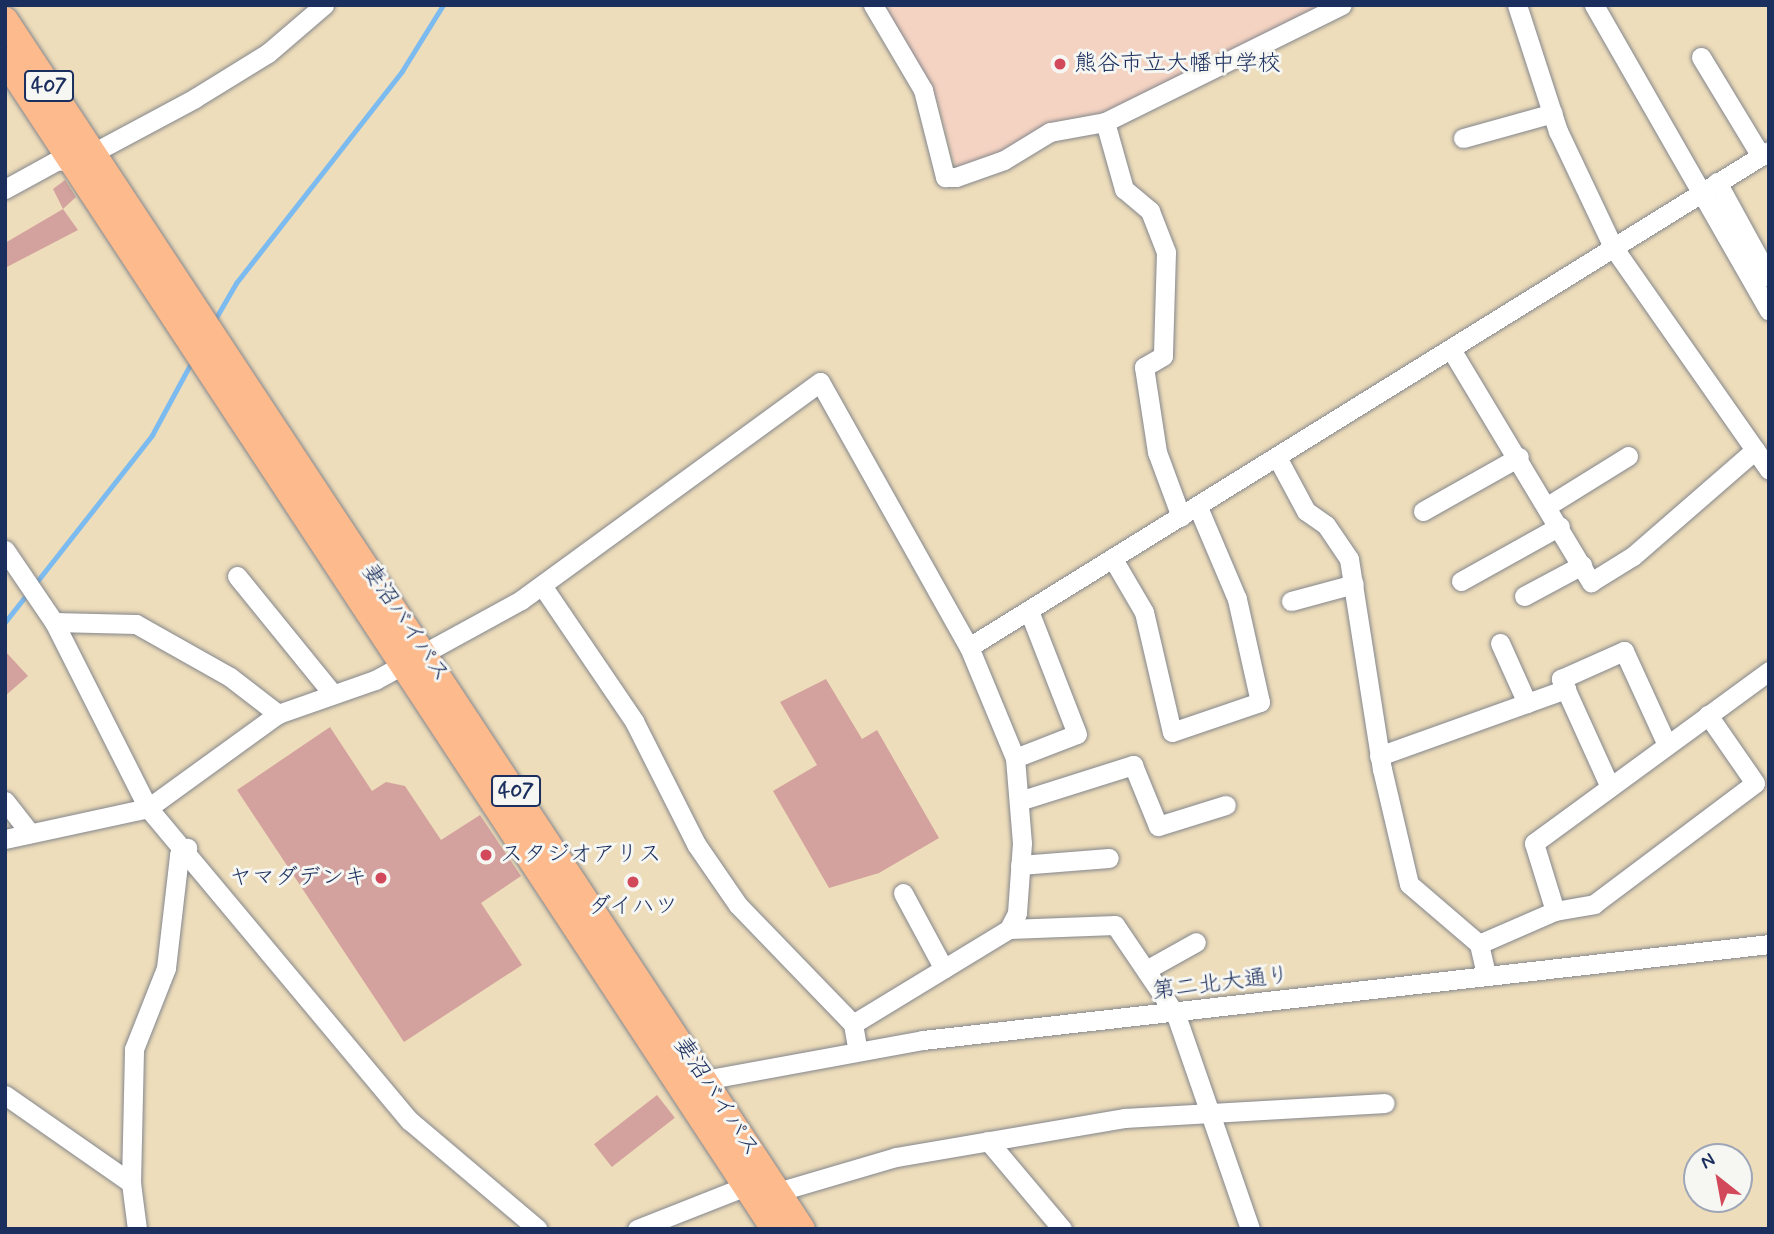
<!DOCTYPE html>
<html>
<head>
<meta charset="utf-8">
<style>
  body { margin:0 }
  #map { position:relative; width:1774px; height:1234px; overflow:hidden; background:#eeddba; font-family:Mynerve,"Klee One",sans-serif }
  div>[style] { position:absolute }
  .built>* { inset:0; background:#f5d3c2 }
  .stream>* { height:5px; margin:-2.5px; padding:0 2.5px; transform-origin:2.5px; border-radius:2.5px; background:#7cbbf0 }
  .building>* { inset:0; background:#d4a29e; transform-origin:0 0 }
  .roads { filter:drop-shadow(0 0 2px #84868c) drop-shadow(0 0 2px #84868c) }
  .minor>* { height:19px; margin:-9.5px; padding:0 9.5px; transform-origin:9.5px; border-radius:9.5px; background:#fff }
  .highway>* { height:26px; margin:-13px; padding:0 13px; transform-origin:13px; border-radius:13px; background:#fcba8d }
  .dots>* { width:19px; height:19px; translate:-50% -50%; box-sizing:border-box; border:4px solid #f6f6f2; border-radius:50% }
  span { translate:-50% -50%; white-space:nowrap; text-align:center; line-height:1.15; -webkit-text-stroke:6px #f6f6f2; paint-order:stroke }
  .shield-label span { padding:2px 5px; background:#f6f6f2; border:2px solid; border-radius:5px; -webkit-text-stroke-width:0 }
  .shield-label { font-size:21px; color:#1b2f5e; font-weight:700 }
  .poi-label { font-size:23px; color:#1b2f5e }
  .left { translate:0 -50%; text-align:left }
  .right { translate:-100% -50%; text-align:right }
  .street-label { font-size:23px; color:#1b2f5e }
  .frame { position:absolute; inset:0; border:7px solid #1b2f5e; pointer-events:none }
  .north { position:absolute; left:1683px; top:1143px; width:70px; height:70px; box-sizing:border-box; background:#f6f6f2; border:2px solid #9ea6b7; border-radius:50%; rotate:329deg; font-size:19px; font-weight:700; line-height:28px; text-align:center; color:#1b2f5e }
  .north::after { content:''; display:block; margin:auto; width:24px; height:32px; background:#d1495b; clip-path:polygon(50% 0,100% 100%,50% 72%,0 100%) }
</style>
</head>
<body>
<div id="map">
  <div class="built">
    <i style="clip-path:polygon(881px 5px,1328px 5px,1101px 113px,1060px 120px,992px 158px,956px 168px,938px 102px)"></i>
  </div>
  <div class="stream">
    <i style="left:214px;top:321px;width:44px;rotate:-59.9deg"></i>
    <i style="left:236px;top:283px;width:269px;rotate:-51.9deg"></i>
    <i style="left:402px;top:71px;width:78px;rotate:-58.2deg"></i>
    <i style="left:5px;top:622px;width:238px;rotate:-51.8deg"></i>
    <i style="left:152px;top:435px;width:84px;rotate:-61.6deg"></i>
  </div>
  <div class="building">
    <i style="clip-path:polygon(65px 180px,76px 197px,63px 209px,53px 189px)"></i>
    <i style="clip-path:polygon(63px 209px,78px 230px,5px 268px,5px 243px)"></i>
    <i style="clip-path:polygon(5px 651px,28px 676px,5px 696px)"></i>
    <i style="clip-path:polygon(826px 679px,862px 739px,877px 730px,939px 838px,879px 873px,829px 888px,773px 791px,817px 765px,780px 702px)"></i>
    <i style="clip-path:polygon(330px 727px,372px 791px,386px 782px,405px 786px,441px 840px,480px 815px,521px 876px,481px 903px,522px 965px,404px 1042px,237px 790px)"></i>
    <i style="left:657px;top:1095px;width:29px;height:80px;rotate:52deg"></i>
  </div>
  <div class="roads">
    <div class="minor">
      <i style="left:873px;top:5px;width:99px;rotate:59.5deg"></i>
      <i style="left:923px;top:90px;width:90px;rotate:75.8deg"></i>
      <i style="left:945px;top:177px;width:11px"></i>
      <i style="left:956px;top:177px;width:51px;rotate:-19.5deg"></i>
      <i style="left:1004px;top:160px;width:54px;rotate:-31.3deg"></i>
      <i style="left:1050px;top:132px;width:56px;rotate:-10.3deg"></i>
      <i style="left:1105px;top:122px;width:264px;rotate:-26.3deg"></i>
      <i style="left:1517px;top:5px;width:133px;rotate:72deg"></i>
      <i style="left:1558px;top:131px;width:128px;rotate:64.6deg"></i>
      <i style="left:1613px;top:247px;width:272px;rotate:55deg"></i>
      <i style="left:1594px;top:5px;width:352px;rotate:60.2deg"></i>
      <i style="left:1701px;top:57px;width:116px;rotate:58.8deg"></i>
      <i style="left:1105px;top:122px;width:70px;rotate:74.2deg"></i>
      <i style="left:1124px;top:189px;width:34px;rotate:40deg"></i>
      <i style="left:1150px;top:211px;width:44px;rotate:68.7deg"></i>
      <i style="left:1166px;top:252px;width:104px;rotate:91.7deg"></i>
      <i style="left:1163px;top:356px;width:22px;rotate:150deg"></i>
      <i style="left:1144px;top:367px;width:86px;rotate:81.3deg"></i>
      <i style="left:1157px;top:452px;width:69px;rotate:69.7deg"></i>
      <i style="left:1463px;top:138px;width:93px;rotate:-15.5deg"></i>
      <i style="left:1717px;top:182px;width:108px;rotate:61.3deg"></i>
      <i style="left:5px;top:189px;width:60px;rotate:-28.7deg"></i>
      <i style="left:58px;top:160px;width:16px;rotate:11deg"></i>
      <i style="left:74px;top:163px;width:137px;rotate:-28.2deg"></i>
      <i style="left:195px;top:98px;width:86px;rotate:-31.7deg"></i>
      <i style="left:268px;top:53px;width:74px;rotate:-40.6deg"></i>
      <i style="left:1452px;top:351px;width:270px;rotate:59deg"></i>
      <i style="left:1591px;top:582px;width:49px;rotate:-31.8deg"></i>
      <i style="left:1633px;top:556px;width:162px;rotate:-41deg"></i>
      <i style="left:1278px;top:459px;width:59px;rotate:61.7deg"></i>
      <i style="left:1306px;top:511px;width:24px;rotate:35deg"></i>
      <i style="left:1326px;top:525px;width:41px;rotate:55.9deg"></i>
      <i style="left:1349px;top:559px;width:213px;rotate:81.1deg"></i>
      <i style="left:1382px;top:769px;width:118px;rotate:76.8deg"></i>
      <i style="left:1409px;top:884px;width:92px;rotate:40.6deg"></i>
      <i style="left:1479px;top:944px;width:32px;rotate:77deg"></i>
      <i style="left:1549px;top:505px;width:93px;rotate:-31.8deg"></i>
      <i style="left:1423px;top:511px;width:110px;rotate:-29.4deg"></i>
      <i style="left:5px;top:550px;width:87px;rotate:55.8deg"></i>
      <i style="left:54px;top:622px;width:208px;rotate:63.2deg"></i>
      <i style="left:148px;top:808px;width:408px;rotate:50.1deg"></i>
      <i style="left:410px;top:1121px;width:167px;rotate:40.2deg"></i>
      <i style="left:1113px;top:559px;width:61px;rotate:59.7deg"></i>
      <i style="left:1144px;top:612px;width:123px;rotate:76.9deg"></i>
      <i style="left:1172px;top:732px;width:93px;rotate:-18.8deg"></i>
      <i style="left:1260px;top:702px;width:106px;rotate:-102.6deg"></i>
      <i style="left:1237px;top:599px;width:100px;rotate:-113deg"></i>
      <i style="left:237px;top:576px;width:151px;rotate:50.9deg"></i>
      <i style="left:1461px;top:581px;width:113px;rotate:-29.1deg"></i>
      <i style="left:543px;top:587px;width:162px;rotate:55.8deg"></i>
      <i style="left:634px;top:721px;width:138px;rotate:63.2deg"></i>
      <i style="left:696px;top:844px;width:74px;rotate:55.5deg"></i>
      <i style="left:738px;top:905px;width:165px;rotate:46deg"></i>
      <i style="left:853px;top:1024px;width:27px;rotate:80deg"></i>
      <i style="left:1524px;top:596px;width:66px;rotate:-28.1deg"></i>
      <i style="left:1291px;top:601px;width:65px;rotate:-15.1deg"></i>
      <i style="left:54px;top:622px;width:82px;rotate:1.4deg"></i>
      <i style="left:136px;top:624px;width:108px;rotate:29.4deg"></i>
      <i style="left:230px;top:677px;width:61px;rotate:37.6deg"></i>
      <i style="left:1500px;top:643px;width:66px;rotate:65.8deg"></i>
      <i style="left:969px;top:647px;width:941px;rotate:-31.8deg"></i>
      <i style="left:1379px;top:756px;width:199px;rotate:-19.7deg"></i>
      <i style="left:1015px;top:758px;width:66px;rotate:-21.2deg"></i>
      <i style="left:1077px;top:734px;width:132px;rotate:-111.3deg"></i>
      <i style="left:1610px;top:787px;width:119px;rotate:-114.4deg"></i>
      <i style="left:1561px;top:679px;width:69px;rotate:-24deg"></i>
      <i style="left:1624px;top:651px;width:103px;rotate:65.4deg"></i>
      <i style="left:5px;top:801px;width:41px;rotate:52deg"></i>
      <i style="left:1019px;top:801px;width:120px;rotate:-17.5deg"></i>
      <i style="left:1133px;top:765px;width:66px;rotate:67.7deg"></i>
      <i style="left:1158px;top:826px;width:71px;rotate:-17.2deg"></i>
      <i style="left:5px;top:839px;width:146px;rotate:-12.2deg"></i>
      <i style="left:148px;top:808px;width:160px;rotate:-35.9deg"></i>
      <i style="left:278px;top:714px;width:103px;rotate:-19.3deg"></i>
      <i style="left:375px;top:680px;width:166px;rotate:-28.7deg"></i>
      <i style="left:521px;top:600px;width:370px;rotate:-36.1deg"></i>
      <i style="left:820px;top:382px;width:304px;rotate:60.7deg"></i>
      <i style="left:969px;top:647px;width:120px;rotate:67.5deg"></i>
      <i style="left:1015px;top:758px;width:85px;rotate:85.3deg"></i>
      <i style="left:1022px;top:843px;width:70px;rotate:94.1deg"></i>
      <i style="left:1017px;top:913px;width:18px;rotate:117deg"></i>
      <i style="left:1009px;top:929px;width:183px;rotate:148.7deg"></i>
      <i style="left:1020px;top:865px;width:89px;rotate:-4.5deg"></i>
      <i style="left:903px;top:893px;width:86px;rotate:61.7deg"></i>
      <i style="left:1555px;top:911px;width:71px;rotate:-107.2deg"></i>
      <i style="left:1534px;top:843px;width:291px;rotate:-36.2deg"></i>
      <i style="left:1009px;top:929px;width:106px;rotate:-2.2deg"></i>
      <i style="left:1115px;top:925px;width:109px;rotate:55.9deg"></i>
      <i style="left:1176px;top:1015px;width:226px;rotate:70.9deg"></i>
      <i style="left:1479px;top:944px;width:83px;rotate:-23.5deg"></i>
      <i style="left:1555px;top:911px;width:40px;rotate:-10deg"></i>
      <i style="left:1594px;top:904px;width:201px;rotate:-36.9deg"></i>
      <i style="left:1755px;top:783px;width:83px;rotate:-124.7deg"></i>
      <i style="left:1146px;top:970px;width:57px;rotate:-29.2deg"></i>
      <i style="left:694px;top:1082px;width:233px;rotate:-10.4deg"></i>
      <i style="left:923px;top:1040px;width:851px;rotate:-6.47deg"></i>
      <i style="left:5px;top:1095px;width:154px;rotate:34.9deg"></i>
      <i style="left:988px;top:1141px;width:115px;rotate:49.9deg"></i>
      <i style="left:777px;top:1192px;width:124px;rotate:-16.4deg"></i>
      <i style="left:896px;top:1157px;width:232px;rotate:-9.7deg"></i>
      <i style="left:1125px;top:1118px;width:260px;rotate:-3.3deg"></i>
      <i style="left:137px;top:1229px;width:46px;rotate:-97.4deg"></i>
      <i style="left:131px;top:1183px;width:134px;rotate:-88.7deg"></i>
      <i style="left:134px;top:1049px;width:87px;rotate:-68.4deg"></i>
      <i style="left:166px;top:968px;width:114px;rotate:-83.4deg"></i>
      <i style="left:179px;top:855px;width:11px;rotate:-41deg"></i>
      <i style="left:637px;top:1229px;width:117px;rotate:-21.5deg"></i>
    </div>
    <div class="highway">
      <i style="left:5px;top:20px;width:1448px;rotate:56.61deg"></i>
      <i style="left:5px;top:60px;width:1399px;rotate:56.66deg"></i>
    </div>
  </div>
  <div class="dots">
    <i style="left:1060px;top:64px;background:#d1495b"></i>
    <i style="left:486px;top:855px;background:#d1495b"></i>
    <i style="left:381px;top:878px;background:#d1495b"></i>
    <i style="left:633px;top:882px;background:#d1495b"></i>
  </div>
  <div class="shield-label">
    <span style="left:49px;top:86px">407</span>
    <span style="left:516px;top:791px">407</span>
  </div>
  <div class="poi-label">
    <span class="left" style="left:1074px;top:64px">熊谷市立大幡中学校</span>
    <span class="left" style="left:500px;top:855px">スタジオアリス</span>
    <span class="right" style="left:367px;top:878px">ヤマダデンキ</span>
    <span style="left:633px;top:907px">ダイハツ</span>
  </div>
  <div class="street-label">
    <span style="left:405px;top:623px;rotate:56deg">妻沼バイパス</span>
    <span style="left:1221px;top:984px;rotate:-7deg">第二北大通り</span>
    <span style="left:716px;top:1097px;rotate:57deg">妻沼バイパス</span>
  </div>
  <div class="frame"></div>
  <div class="north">N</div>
</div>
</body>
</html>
